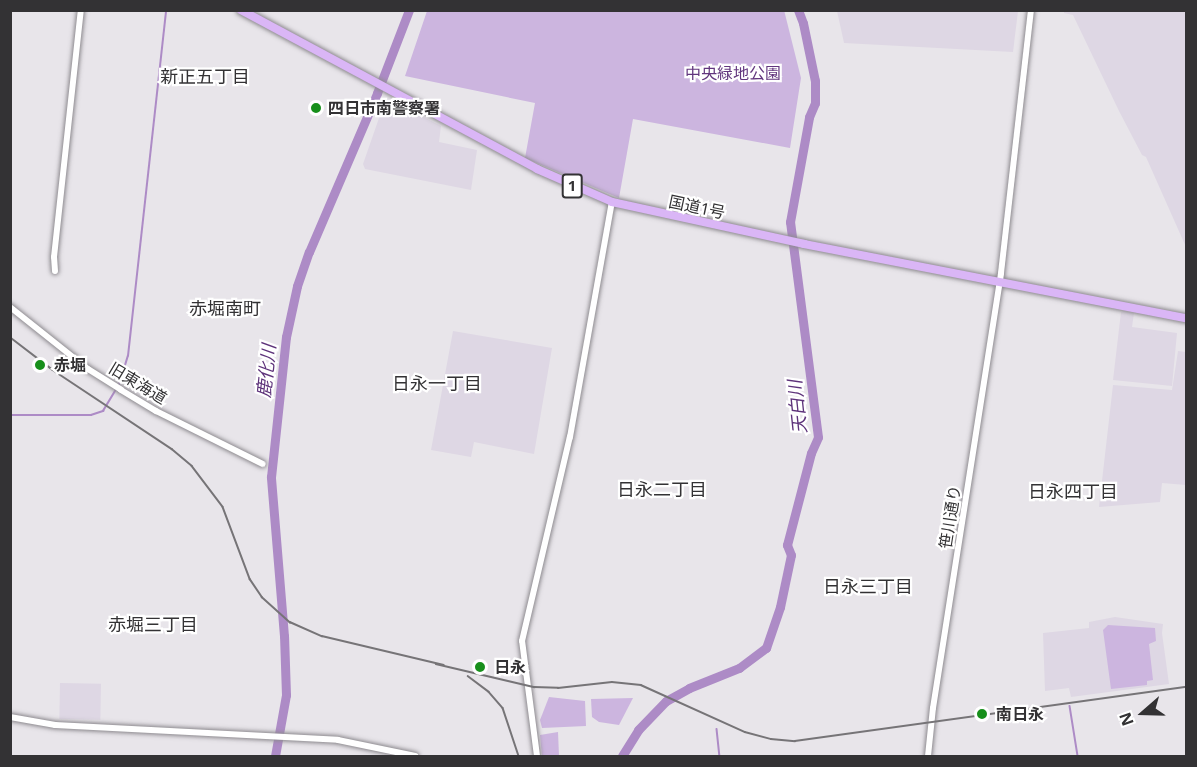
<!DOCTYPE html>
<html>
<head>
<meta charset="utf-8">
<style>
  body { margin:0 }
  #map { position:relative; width:1197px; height:767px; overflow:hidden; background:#e8e5ea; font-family:"Noto Sans","Noto Sans JP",sans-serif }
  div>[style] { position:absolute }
  .built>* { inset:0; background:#ded7e4; transform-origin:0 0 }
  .green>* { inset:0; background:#ccb5df }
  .stream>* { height:1.5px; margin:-0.75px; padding:0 0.75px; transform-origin:0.75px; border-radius:0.75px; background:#ad8bc6 }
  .river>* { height:9px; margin:-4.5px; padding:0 4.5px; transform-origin:4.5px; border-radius:4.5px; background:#ad8bc6 }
  .roads { filter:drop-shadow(0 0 2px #8e8b90) drop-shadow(0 0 2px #8e8b90) }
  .minor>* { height:6px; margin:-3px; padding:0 3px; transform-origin:3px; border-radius:3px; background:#fff }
  .highway>* { height:8px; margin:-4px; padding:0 4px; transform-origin:4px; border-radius:4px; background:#dab6f6 }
  .rail>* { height:1.5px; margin:-0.75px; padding:0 0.75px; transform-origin:0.75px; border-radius:0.75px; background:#767477 }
  .dots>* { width:16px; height:16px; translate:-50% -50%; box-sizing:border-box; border:3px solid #fff; border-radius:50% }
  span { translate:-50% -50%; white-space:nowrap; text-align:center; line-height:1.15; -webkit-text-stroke:4.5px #fff; paint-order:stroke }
  .shield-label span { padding:2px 4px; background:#fff; border:2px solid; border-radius:4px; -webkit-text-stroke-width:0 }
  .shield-label { font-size:15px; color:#333234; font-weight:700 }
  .park-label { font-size:16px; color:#62367e }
  .poi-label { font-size:16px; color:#333234; font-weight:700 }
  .left { translate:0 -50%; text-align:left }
  .street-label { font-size:16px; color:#333234 }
  .neighbourhood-label { font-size:18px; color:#333234 }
  .water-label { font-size:18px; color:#5e337b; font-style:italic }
  .frame { position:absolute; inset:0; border:12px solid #333234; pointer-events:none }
  .north { position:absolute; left:1113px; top:683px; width:60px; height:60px; -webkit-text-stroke:4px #fff; paint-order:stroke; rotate:250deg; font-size:16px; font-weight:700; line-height:24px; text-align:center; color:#333234 }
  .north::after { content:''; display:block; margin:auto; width:21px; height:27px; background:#333234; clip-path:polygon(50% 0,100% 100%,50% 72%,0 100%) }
</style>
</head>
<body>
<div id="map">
  <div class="built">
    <i style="clip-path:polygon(837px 11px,1018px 11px,1013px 52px,844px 43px)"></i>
    <i style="clip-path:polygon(1064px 11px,1186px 11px,1186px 247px,1146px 157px,1142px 155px,1119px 111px,1073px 15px,1064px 13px)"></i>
    <i style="clip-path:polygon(386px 98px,441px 126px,439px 142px,477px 150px,471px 190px,365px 169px,363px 164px)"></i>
    <i style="clip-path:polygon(1124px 311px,1134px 313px,1132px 327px,1177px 333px,1172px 386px,1113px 380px,1121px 312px)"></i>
    <i style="clip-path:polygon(453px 331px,552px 348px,534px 454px,474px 442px,471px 457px,431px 450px)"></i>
    <i style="clip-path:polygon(1178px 351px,1186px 352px,1186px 485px,1162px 483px,1160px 502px,1099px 507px,1113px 385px,1172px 390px)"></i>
    <i style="clip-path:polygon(1115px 617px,1163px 624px,1162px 633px,1169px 684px,1071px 697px,1069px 688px,1045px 691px,1043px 633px,1089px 628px,1089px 622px)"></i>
    <i style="left:60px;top:683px;width:41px;height:36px;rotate:1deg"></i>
  </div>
  <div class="green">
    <i style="clip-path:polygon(784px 10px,801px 78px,790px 148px,633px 119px,619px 198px,525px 158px,535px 103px,405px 76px,427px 11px)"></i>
    <i style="clip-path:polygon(1108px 625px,1155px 628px,1156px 641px,1149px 644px,1153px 680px,1147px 681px,1147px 685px,1111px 689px,1103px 630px)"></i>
    <i style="clip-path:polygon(549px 697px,585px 701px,586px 726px,542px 728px,540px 720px)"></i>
    <i style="clip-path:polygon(633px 698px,619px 725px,599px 722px,592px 717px,591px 699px)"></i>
    <i style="clip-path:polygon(558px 732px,559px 756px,542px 756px,540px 735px)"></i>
  </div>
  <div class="stream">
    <i style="left:119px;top:385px;width:30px;rotate:-73deg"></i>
    <i style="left:128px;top:356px;width:348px;rotate:-83.7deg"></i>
    <i style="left:10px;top:415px;width:81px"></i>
    <i style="left:91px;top:415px;width:13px;rotate:-18deg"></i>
    <i style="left:103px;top:411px;width:26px;rotate:-59deg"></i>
    <i style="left:1070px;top:706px;width:51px;rotate:80.9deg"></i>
    <i style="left:717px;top:729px;width:27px;rotate:84deg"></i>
  </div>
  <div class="river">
    <i style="left:275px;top:756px;width:62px;rotate:-79.8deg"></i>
    <i style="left:286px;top:695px;width:59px;rotate:-91.9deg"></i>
    <i style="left:284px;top:636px;width:160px;rotate:-94.7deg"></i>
    <i style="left:271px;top:477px;width:141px;rotate:-83.9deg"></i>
    <i style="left:286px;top:337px;width:52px;rotate:-77.8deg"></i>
    <i style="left:297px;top:286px;width:36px;rotate:-71deg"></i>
    <i style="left:309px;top:252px;width:173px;rotate:-66.8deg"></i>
    <i style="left:377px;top:93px;width:89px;rotate:-68.9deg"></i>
    <i style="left:622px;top:756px;width:31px;rotate:-58deg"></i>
    <i style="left:638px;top:730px;width:40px;rotate:-46deg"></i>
    <i style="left:666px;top:701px;width:26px;rotate:-29deg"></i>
    <i style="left:689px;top:688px;width:54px;rotate:-21.8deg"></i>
    <i style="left:739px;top:668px;width:34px;rotate:-37deg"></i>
    <i style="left:766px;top:648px;width:43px;rotate:-71.1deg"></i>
    <i style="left:780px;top:607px;width:53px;rotate:-78.1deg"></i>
    <i style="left:791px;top:555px;width:11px;rotate:-112deg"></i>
    <i style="left:787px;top:545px;width:95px;rotate:-75.4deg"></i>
    <i style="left:811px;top:453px;width:17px;rotate:-66deg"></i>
    <i style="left:818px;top:437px;width:217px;rotate:-97.4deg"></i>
    <i style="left:790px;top:222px;width:107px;rotate:-79.7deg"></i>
    <i style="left:809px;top:117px;width:15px;rotate:-67deg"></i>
    <i style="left:815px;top:103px;width:22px;rotate:-90deg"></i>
    <i style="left:815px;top:81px;width:59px;rotate:-101.7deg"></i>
    <i style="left:803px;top:23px;width:14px;rotate:-111deg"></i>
  </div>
  <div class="roads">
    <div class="minor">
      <i style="left:55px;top:271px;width:14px;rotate:-94deg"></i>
      <i style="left:54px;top:257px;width:248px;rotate:-83.8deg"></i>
      <i style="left:10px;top:307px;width:100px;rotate:38.5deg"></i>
      <i style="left:88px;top:369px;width:39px;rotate:32deg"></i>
      <i style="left:121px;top:390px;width:41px;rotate:31deg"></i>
      <i style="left:156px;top:411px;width:119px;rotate:26.4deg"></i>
      <i style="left:10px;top:717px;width:46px;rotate:10.1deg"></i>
      <i style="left:55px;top:725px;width:283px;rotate:3deg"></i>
      <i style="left:338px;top:740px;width:79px;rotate:11.7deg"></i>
      <i style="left:537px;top:756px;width:116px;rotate:-97.4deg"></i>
      <i style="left:522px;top:641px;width:210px;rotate:-76.8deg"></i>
      <i style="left:570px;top:437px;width:239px;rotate:-79.9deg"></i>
      <i style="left:928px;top:756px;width:48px;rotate:-84.1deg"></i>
      <i style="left:933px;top:708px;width:440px;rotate:-81.1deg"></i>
      <i style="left:1001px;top:273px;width:265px;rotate:-83.5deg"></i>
    </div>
    <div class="highway">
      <i style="left:241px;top:10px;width:336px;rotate:28.2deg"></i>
      <i style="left:537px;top:169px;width:82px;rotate:23.7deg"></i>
      <i style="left:612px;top:202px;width:197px;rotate:12.3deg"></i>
      <i style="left:804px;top:244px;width:389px;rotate:11deg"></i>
    </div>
  </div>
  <div class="rail">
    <i style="left:10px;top:337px;width:54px;rotate:37.5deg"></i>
    <i style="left:53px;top:370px;width:143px;rotate:33.6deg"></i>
    <i style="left:172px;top:449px;width:26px;rotate:40deg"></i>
    <i style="left:192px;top:466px;width:51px;rotate:52.9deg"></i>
    <i style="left:223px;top:507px;width:77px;rotate:69.4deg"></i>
    <i style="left:250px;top:579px;width:22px;rotate:56deg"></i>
    <i style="left:262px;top:597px;width:38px;rotate:42deg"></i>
    <i style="left:290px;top:622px;width:35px;rotate:24deg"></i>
    <i style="left:322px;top:636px;width:125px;rotate:13.4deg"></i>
    <i style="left:436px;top:664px;width:101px;rotate:13.2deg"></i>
    <i style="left:534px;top:687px;width:24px;rotate:2deg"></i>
    <i style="left:558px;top:688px;width:54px;rotate:-6.3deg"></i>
    <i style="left:612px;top:682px;width:29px;rotate:6deg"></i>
    <i style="left:641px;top:685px;width:114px;rotate:24.3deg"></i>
    <i style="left:745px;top:732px;width:27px;rotate:15deg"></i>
    <i style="left:771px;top:739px;width:24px;rotate:5deg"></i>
    <i style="left:795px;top:741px;width:395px;rotate:-7.9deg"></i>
    <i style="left:468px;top:676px;width:26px;rotate:37deg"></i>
    <i style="left:489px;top:692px;width:21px;rotate:49deg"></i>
    <i style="left:503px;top:708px;width:51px;rotate:71.6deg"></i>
  </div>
  <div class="dots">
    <i style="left:316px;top:108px;background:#178f1b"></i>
    <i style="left:40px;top:365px;background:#178f1b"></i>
    <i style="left:480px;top:667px;background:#178f1b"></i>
    <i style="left:982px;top:714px;background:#178f1b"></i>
  </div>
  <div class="shield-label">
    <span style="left:572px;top:186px">1</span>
  </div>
  <div class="park-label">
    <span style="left:733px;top:73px">中央緑地公園</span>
  </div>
  <div class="poi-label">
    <span class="left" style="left:328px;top:108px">四日市南警察署</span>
    <span class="left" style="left:54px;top:365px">赤堀</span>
    <span class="left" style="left:494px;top:667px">日永</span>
    <span class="left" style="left:996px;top:714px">南日永</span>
  </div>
  <div class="street-label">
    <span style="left:697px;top:207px;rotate:12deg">国道1号</span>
    <span style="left:138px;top:383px;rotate:31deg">旧東海道</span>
    <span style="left:950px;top:517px;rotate:-81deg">笹川通り</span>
  </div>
  <div class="neighbourhood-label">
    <span style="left:205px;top:76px">新正五丁目</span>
    <span style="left:225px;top:308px">赤堀南町</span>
    <span style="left:437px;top:383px">日永一丁目</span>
    <span style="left:662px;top:489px">日永二丁目</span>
    <span style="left:1073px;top:491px">日永四丁目</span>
    <span style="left:868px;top:586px">日永三丁目</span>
    <span style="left:153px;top:624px">赤堀三丁目</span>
  </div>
  <div class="water-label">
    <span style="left:266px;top:371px;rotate:-84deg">鹿化川</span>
    <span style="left:797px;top:407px;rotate:-96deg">天白川</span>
  </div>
  <div class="frame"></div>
  <div class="north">N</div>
</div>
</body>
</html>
